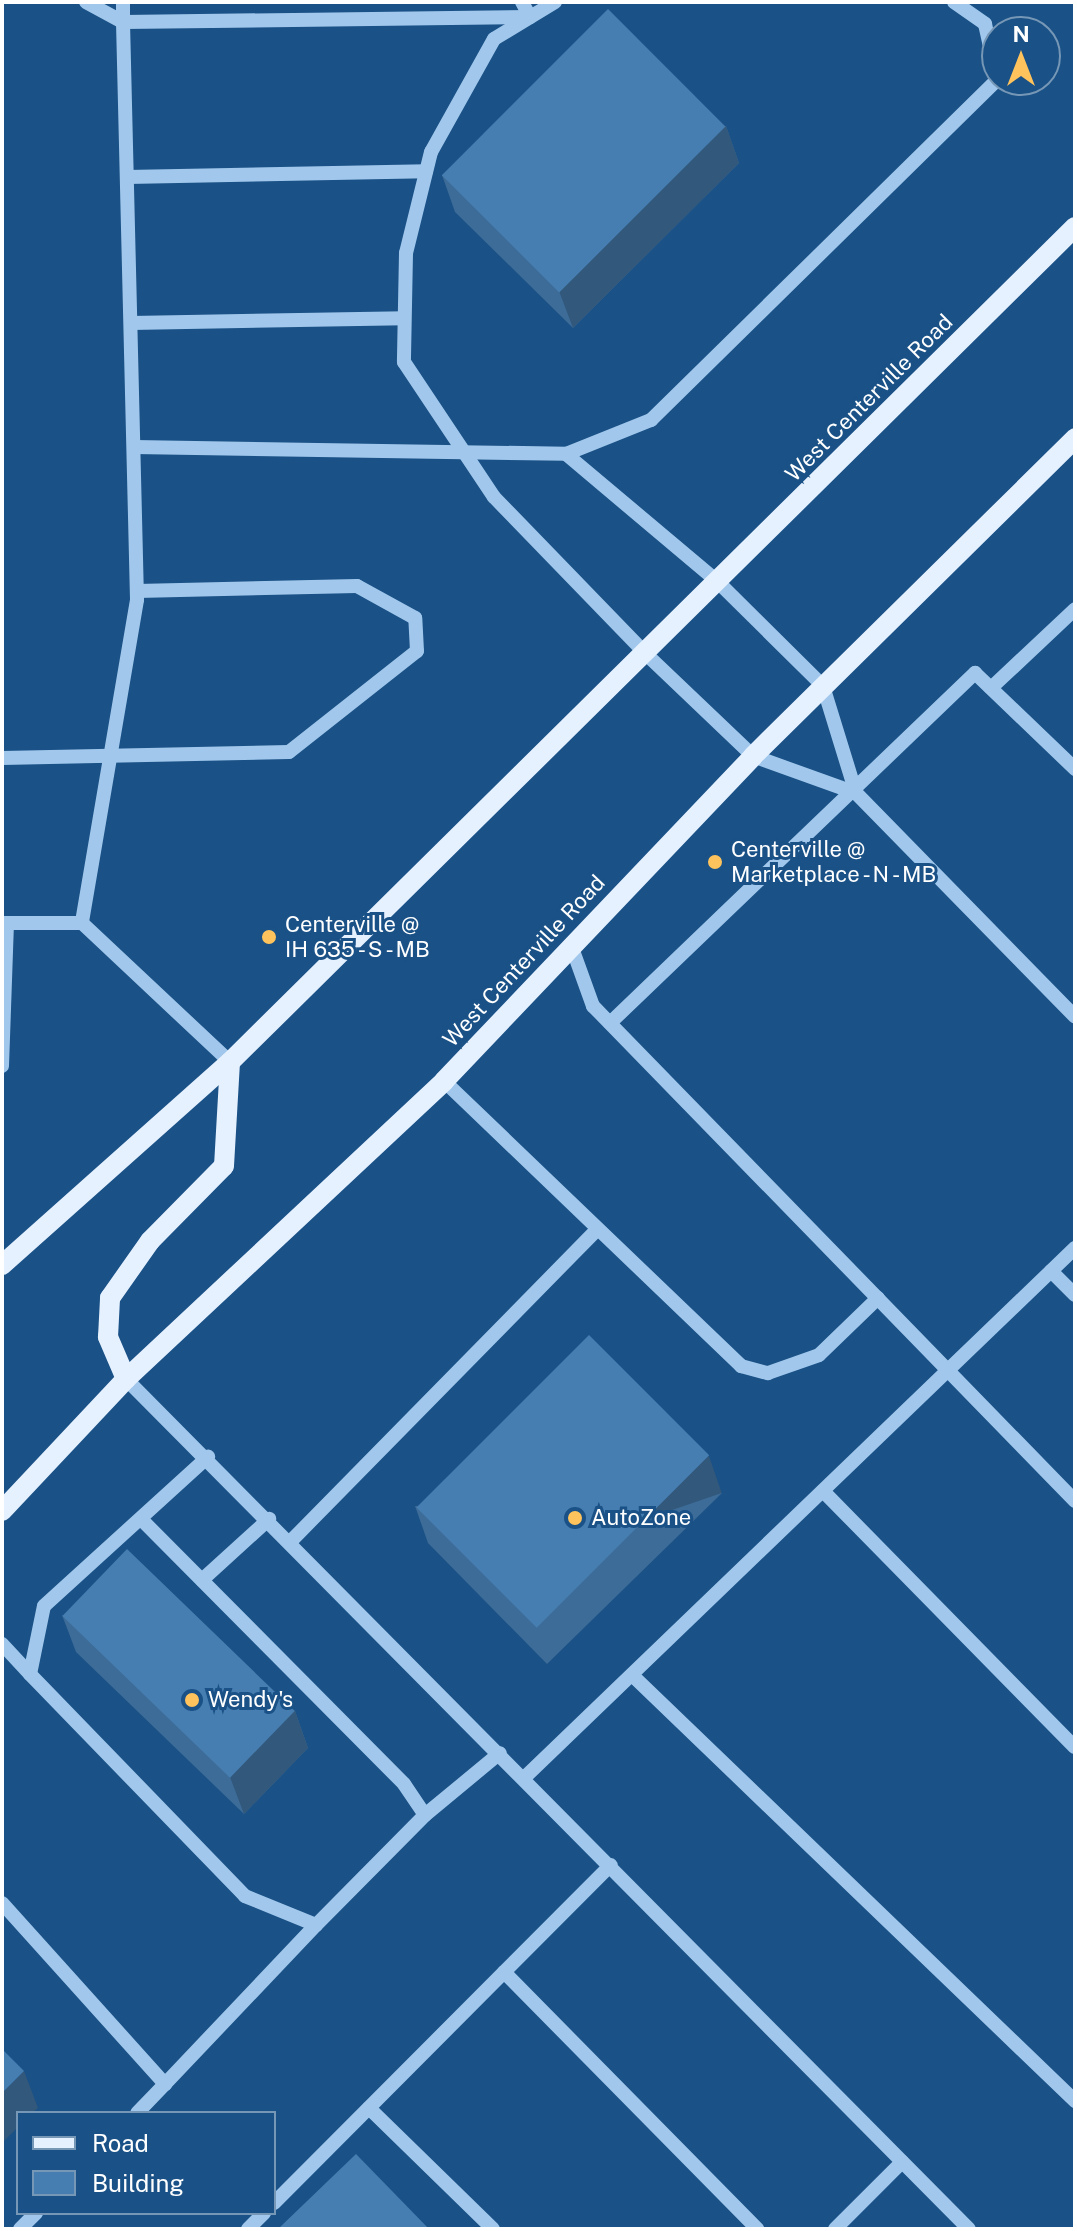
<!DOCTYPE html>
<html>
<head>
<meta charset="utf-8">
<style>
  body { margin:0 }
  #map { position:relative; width:1077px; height:2231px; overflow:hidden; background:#1a5186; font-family:"Public Sans",sans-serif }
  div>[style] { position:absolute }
  .minor>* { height:14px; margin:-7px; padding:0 7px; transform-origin:7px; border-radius:7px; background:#a1c8ec }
  .major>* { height:20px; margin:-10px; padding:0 10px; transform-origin:10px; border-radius:10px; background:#e6f1ff }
  .wall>* { inset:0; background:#3d6c98 }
  .shaded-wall>* { inset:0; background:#32587c; transform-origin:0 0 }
  .building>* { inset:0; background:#477eb1; transform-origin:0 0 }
  .dots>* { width:22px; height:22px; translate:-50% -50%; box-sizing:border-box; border:4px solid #1a5186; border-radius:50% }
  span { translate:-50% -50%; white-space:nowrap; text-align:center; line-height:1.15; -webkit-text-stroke:6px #1a5186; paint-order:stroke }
  .street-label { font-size:22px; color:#fff }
  .poi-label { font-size:22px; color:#fff }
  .left { translate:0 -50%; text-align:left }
  .frame { position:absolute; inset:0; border:4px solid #fff; pointer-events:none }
  .legend { position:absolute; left:16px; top:2111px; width:260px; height:104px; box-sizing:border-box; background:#1a5186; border:2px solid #7697b6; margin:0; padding:10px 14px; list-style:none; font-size:24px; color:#fff }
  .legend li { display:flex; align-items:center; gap:16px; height:40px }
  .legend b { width:40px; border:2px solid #7697b6 }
  .north { position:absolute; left:981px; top:16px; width:80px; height:80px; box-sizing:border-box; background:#1a5186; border:2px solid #7697b6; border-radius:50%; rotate:0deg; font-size:22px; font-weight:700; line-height:32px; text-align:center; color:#fff }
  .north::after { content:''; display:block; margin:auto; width:28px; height:36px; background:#fec35c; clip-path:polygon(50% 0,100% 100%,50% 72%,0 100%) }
</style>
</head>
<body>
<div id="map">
  <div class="minor">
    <i style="left:86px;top:2px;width:42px;rotate:28.4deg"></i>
    <i style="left:123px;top:22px;width:578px;rotate:88.61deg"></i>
    <i style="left:137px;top:600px;width:328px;rotate:99.7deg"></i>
    <i style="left:82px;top:923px;width:203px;rotate:43.2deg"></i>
    <i style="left:123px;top:2px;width:20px;rotate:90deg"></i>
    <i style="left:123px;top:22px;width:407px;rotate:-0.7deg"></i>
    <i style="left:530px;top:17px;width:17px;rotate:-118deg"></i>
    <i style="left:555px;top:2px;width:71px;rotate:148.8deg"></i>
    <i style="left:494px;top:39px;width:129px;rotate:119.1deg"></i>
    <i style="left:431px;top:152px;width:104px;rotate:103.9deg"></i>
    <i style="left:406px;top:253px;width:109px;rotate:91.1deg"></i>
    <i style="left:404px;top:362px;width:162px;rotate:56.3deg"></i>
    <i style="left:494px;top:497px;width:219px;rotate:45.9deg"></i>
    <i style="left:646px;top:654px;width:148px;rotate:43.6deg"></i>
    <i style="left:753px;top:756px;width:109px;rotate:19.8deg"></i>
    <i style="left:856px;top:793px;width:313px;rotate:45.6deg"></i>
    <i style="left:954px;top:2px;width:38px;rotate:35deg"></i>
    <i style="left:985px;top:24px;width:55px;rotate:77.5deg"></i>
    <i style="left:127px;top:177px;width:299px;rotate:-1.1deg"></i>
    <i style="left:131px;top:323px;width:273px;rotate:-1deg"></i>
    <i style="left:134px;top:447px;width:432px;rotate:0.9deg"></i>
    <i style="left:566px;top:454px;width:199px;rotate:40.1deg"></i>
    <i style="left:718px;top:582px;width:148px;rotate:44.7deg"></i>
    <i style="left:823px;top:686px;width:112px;rotate:72.9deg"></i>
    <i style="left:566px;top:454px;width:92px;rotate:-21.8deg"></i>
    <i style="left:651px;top:420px;width:485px;rotate:-44.5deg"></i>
    <i style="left:991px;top:688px;width:115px;rotate:-43.2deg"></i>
    <i style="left:2px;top:758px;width:287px;rotate:-1.2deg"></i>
    <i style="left:289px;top:752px;width:163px;rotate:-38.3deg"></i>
    <i style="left:417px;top:651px;width:33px;rotate:-93deg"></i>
    <i style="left:415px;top:618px;width:66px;rotate:-151.1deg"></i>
    <i style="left:357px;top:586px;width:220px;rotate:178.7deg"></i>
    <i style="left:2px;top:923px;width:80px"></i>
    <i style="left:571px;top:945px;width:65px;rotate:70.2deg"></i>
    <i style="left:593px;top:1006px;width:691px;rotate:45.76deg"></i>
    <i style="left:610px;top:1023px;width:506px;rotate:-43.8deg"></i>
    <i style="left:975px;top:673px;width:139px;rotate:43.8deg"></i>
    <i style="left:2px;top:1066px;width:143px;rotate:-88deg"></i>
    <i style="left:444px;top:1081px;width:412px;rotate:43.8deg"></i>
    <i style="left:741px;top:1366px;width:28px;rotate:15deg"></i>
    <i style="left:768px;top:1373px;width:54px;rotate:-19.4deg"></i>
    <i style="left:819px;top:1355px;width:82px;rotate:-44deg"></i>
    <i style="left:1051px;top:1271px;width:34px;rotate:45deg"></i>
    <i style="left:126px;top:1379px;width:1197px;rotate:45.24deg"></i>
    <i style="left:823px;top:1491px;width:359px;rotate:45.5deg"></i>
    <i style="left:141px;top:1519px;width:373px;rotate:45.2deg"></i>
    <i style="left:404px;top:1784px;width:37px;rotate:56deg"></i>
    <i style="left:425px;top:1815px;width:155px;rotate:134.7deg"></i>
    <i style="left:316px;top:1925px;width:77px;rotate:-157.8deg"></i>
    <i style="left:245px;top:1896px;width:309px;rotate:-134.1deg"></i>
    <i style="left:30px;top:1674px;width:69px;rotate:-78.4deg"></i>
    <i style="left:44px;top:1606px;width:222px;rotate:-42.3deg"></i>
    <i style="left:291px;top:1541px;width:436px;rotate:-45.5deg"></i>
    <i style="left:202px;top:1580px;width:91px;rotate:-42.3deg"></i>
    <i style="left:2px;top:1644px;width:41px;rotate:47deg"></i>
    <i style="left:632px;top:1675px;width:615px;rotate:43.88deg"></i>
    <i style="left:524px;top:1778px;width:765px;rotate:-43.89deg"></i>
    <i style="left:425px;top:1815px;width:97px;rotate:-39.6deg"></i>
    <i style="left:2px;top:1903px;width:244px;rotate:48deg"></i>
    <i style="left:165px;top:2084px;width:40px;rotate:134deg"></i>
    <i style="left:504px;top:1972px;width:361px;rotate:45.4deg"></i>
    <i style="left:165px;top:2084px;width:219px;rotate:-46.5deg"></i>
    <i style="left:369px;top:2108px;width:173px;rotate:44.3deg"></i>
    <i style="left:274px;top:2203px;width:477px;rotate:-45.1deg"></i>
    <i style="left:20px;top:2229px;width:23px;rotate:-45deg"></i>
    <i style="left:248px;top:2229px;width:23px;rotate:-45deg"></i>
    <i style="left:835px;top:2229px;width:95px;rotate:-45deg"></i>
  </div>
  <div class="major">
    <i style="left:2px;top:1265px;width:305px;rotate:-41.7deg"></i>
    <i style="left:230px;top:1062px;width:1188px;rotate:-44.66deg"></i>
    <i style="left:126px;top:1379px;width:46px;rotate:-113.2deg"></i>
    <i style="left:108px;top:1337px;width:39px;rotate:-87deg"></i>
    <i style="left:110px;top:1298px;width:70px;rotate:-54.9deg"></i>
    <i style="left:150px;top:1241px;width:105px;rotate:-45.4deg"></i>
    <i style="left:224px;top:1166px;width:104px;rotate:-86.7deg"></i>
    <i style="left:2px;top:1511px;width:181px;rotate:-46.8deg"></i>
    <i style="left:126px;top:1379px;width:436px;rotate:-43.1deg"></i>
    <i style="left:444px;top:1081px;width:448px;rotate:-46.4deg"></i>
    <i style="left:753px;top:756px;width:453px;rotate:-44.6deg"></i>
  </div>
  <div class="wall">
    <i style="clip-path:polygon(726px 126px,739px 163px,573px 328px,455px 212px,442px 175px)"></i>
    <i style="clip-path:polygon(722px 1493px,547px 1664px,428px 1543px,415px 1506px)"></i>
    <i style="clip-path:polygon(62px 1615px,295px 1711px,308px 1748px,244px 1814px,76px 1652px)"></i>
  </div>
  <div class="shaded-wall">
    <i style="clip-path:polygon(726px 126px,739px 163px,573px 328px,559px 291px)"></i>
    <i style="left:709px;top:1456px;width:39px;height:245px;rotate:71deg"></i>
    <i style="clip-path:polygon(295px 1711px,308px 1748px,244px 1814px,230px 1777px)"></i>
    <i style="clip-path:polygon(24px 2071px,38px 2108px,32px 2113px,18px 2113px,18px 2127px,2px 2143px,2px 2093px)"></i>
  </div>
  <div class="building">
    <i style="left:608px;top:9px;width:166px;height:235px;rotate:45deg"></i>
    <i style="left:589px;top:1335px;width:170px;height:244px;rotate:45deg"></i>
    <i style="left:127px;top:1549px;width:233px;height:93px;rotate:44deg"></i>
    <i style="clip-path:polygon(2px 2049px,24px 2071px,2px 2093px)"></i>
    <i style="clip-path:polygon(356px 2154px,429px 2229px,278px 2229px)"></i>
  </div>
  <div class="dots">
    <i style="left:715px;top:862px;background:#fec35c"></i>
    <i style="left:269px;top:937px;background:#fec35c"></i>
    <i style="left:575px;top:1518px;background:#fec35c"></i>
    <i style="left:192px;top:1700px;background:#fec35c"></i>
  </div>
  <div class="street-label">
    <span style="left:869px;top:398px;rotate:-45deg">West Centerville Road</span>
    <span style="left:524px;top:961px;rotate:-47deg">West Centerville Road</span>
  </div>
  <div class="poi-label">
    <span class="left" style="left:731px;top:862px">Centerville @<br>Marketplace - N - MB</span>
    <span class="left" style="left:285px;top:937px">Centerville @<br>IH 635 - S - MB</span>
    <span class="left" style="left:591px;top:1518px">AutoZone</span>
    <span class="left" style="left:208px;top:1700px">Wendy's</span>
  </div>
  <div class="frame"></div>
  <ul class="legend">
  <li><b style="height:10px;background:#e6f1ff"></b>Road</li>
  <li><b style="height:22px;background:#477eb1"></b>Building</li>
  </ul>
  <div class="north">N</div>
</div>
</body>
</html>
